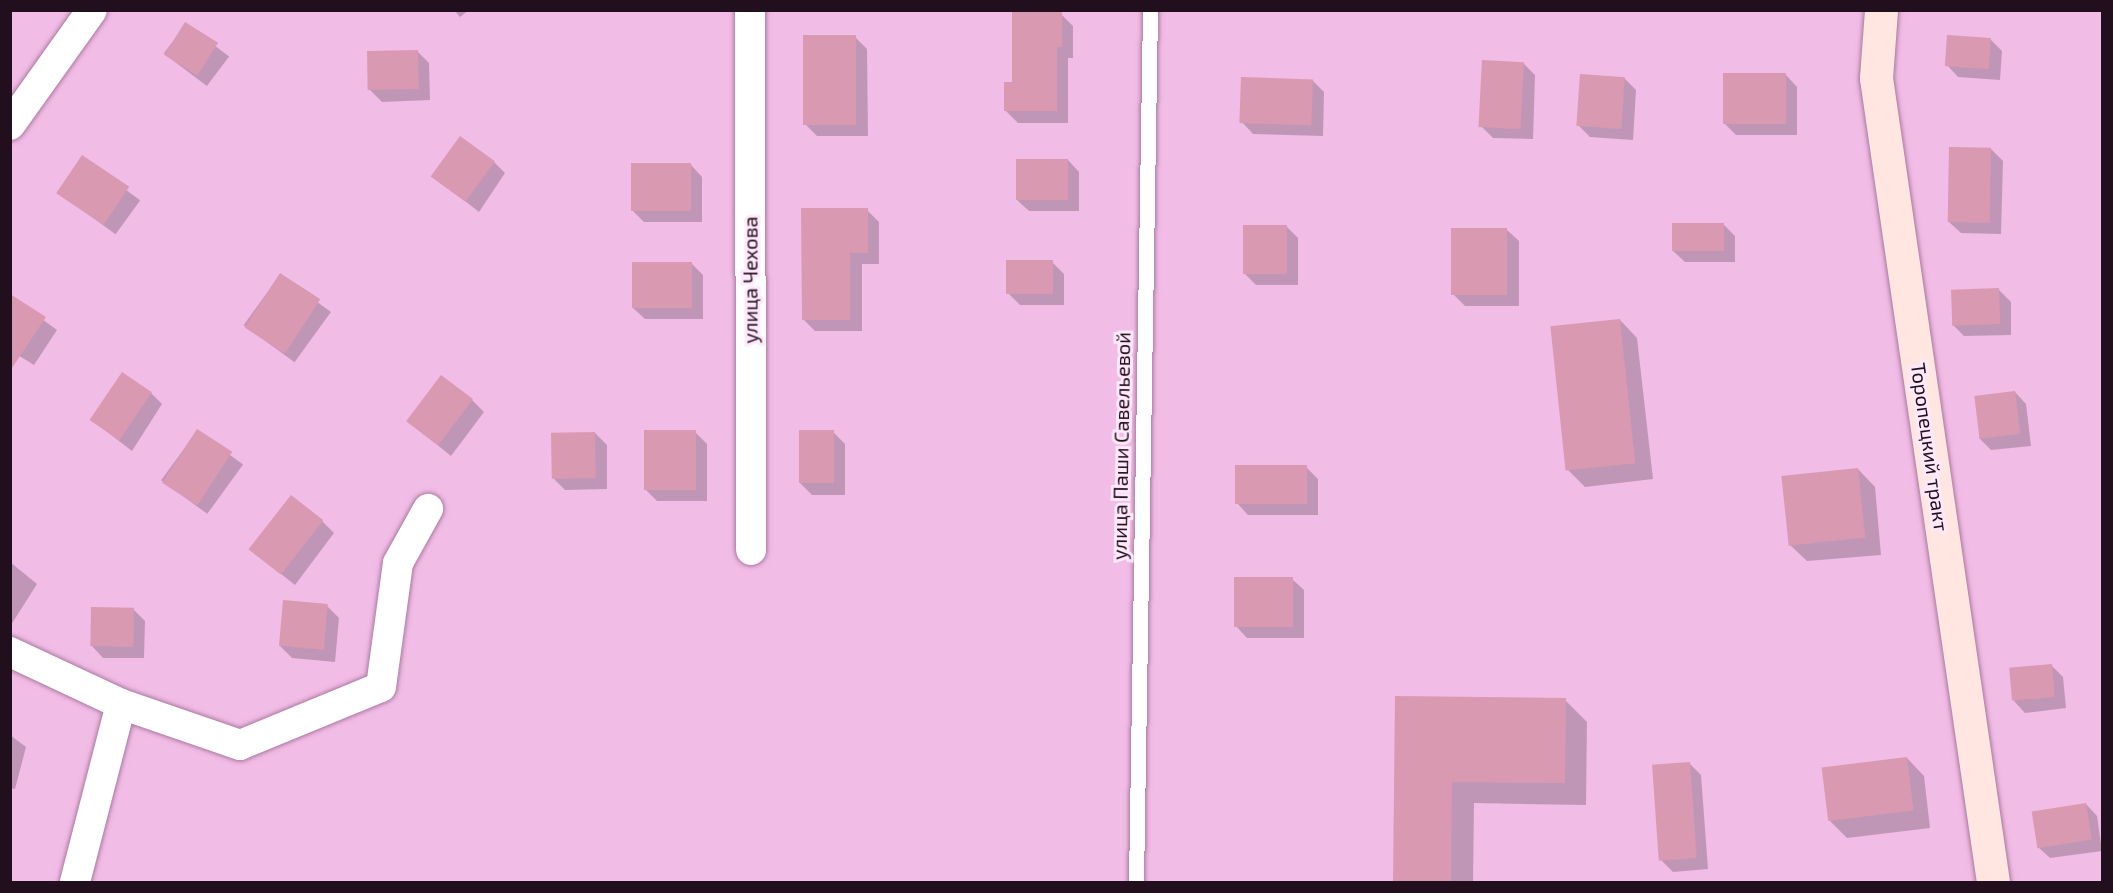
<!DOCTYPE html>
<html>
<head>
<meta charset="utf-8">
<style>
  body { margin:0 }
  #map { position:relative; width:2113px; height:893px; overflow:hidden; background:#f1bce5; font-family:"Exo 2",sans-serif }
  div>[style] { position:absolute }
  .shadow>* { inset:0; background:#0003; transform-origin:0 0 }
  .building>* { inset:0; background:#d899b1; transform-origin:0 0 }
  .roads { filter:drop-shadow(0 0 2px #ab79a0) drop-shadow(0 0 2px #ab79a0) }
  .lane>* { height:15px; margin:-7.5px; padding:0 7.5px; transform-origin:7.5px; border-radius:7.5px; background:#fff }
  .street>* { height:30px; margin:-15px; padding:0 15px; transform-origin:15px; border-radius:15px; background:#fff }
  .secondary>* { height:33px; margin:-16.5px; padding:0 16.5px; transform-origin:16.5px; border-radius:16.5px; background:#ffe6e0 }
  span { translate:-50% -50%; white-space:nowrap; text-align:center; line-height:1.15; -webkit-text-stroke:6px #fee8f9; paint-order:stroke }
  .street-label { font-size:20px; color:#220f1e }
  .frame { position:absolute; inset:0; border:12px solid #220f1e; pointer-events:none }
</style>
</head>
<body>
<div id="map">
  <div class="shadow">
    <i style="clip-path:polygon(454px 10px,469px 10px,460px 17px)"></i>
    <i style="clip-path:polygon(1061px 14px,1073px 26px,1073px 58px,1068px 58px,1068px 123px,1018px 123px,1006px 111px,1013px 84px)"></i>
    <i style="left:186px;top:24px;width:54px;height:37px;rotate:37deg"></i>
    <i style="clip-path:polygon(855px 37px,867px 49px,868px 136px,817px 136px,805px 124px)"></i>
    <i style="clip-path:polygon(1990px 39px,2002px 51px,2000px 80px,1958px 77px,1947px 65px)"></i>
    <i style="clip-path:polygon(417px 51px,429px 63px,430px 100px,382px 102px,370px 90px)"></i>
    <i style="clip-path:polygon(1523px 63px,1535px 75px,1533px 139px,1493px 138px,1481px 126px)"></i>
    <i style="clip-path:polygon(1786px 75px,1797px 87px,1797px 135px,1736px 135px,1724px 123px)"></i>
    <i style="clip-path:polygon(1624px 78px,1636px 90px,1633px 140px,1590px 137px,1578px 125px)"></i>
    <i style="clip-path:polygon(1312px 80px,1324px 92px,1323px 136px,1253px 134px,1242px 122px)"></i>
    <i style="clip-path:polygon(1991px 149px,2003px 161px,2001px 234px,1961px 233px,1949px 222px)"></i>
    <i style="left:82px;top:158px;width:72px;height:42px;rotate:36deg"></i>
    <i style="clip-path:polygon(1068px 160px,1079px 172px,1079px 211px,1029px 211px,1017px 200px)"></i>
    <i style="clip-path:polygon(494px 162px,505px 173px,479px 212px,433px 176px)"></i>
    <i style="clip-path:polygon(691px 165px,702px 177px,702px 222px,644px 222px,632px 210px)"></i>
    <i style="clip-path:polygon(867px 210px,879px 222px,879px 264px,862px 264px,862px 331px,815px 331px,803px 319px)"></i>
    <i style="clip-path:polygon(1723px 224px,1735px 236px,1735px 262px,1685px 262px,1673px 251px)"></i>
    <i style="clip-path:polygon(1286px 226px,1298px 238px,1298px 285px,1256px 285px,1245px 274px)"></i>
    <i style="clip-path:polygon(1507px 230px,1519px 241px,1519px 306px,1465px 306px,1453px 294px)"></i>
    <i style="clip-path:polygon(1052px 262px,1064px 274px,1064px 305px,1020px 305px,1008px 293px)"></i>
    <i style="clip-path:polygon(691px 263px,703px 275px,703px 319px,645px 319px,633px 308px)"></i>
    <i style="left:280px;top:275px;width:63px;height:62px;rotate:36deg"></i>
    <i style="clip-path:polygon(1999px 290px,2011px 302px,2011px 335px,1964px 336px,1952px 324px)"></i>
    <i style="clip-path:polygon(10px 296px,57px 330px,34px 365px,10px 350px)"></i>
    <i style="clip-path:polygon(1620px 320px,1637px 338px,1653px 479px,1585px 487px,1567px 469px)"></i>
    <i style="clip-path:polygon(2015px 392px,2026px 404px,2031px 446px,1991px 450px,1979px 438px)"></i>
    <i style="clip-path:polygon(151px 393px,162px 404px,132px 451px,93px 421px)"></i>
    <i style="clip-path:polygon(472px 400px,484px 412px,451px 456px,409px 422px)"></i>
    <i style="left:197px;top:431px;width:57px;height:61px;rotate:36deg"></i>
    <i style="clip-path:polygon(695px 432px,707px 444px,707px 501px,657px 501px,645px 489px)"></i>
    <i style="clip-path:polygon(833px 432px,845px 444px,845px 495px,812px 495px,800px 483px)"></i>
    <i style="clip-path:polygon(595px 433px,607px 445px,607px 489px,565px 490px,554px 479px)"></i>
    <i style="clip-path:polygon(1306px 467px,1318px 479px,1318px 515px,1248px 515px,1237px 503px)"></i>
    <i style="clip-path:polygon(1858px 469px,1875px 487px,1881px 555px,1807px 561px,1789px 544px)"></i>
    <i style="clip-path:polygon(322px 521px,334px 533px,295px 585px,251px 550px)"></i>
    <i style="clip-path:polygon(10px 562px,37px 584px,11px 625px,10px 625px)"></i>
    <i style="clip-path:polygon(1292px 579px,1304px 590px,1304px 638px,1247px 638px,1236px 626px)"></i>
    <i style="clip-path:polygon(327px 606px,339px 618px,335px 662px,292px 658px,280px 646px)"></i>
    <i style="clip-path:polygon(133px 609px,145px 621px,144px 658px,103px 658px,92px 646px)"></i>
    <i style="clip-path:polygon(2051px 665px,2063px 677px,2066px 708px,2025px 713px,2014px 701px)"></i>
    <i style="clip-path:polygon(1396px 698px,1565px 700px,1587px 722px,1586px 805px,1474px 803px,1473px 882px,1394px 882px)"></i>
    <i style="clip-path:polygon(10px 735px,26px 747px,15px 789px,10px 788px)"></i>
    <i style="clip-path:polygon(1907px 758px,1924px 776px,1930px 828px,1847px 838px,1830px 821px)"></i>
    <i style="clip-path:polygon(1689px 763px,1701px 775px,1708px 869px,1673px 872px,1661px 860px)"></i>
    <i style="clip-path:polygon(2086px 804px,2097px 816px,2102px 851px,2050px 858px,2038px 847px)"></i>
  </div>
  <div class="building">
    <i style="clip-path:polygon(1012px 12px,1062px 12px,1062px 47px,1057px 47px,1057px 111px,1004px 111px,1004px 82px,1012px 82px)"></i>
    <i style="left:185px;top:22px;width:39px;height:39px;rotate:32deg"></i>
    <i style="left:803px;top:35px;width:53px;height:90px"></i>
    <i style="left:1947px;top:35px;width:44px;height:31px;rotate:4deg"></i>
    <i style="left:418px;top:50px;width:39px;height:51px;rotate:89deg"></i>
    <i style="left:1482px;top:60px;width:42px;height:67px;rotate:3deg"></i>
    <i style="left:1723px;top:73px;width:63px;height:51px"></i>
    <i style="left:1580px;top:74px;width:45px;height:52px;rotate:4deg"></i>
    <i style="left:1241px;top:77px;width:72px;height:46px;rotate:2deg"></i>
    <i style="left:460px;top:136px;width:43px;height:50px;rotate:36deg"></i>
    <i style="left:1949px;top:147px;width:42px;height:75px;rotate:1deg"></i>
    <i style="left:82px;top:155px;width:57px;height:46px;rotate:34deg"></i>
    <i style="left:1016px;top:159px;width:52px;height:41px"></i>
    <i style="left:631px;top:163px;width:60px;height:48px"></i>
    <i style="clip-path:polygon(801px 208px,868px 208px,868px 253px,850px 253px,850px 320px,802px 320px)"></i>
    <i style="left:1672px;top:223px;width:52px;height:28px"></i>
    <i style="left:1243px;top:225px;width:44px;height:49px"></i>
    <i style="left:1451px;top:228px;width:56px;height:67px"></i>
    <i style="left:1006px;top:260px;width:47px;height:34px"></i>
    <i style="left:632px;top:262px;width:60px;height:46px"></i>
    <i style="left:280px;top:273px;width:48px;height:65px;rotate:33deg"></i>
    <i style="left:1999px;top:288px;width:36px;height:48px;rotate:88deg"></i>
    <i style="clip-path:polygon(10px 294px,46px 317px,10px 371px)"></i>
    <i style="left:1620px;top:319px;width:145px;height:70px;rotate:84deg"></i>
    <i style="left:122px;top:372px;width:36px;height:58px;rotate:34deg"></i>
    <i style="left:441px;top:375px;width:40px;height:58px;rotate:37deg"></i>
    <i style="left:2015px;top:391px;width:43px;height:41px;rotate:83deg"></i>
    <i style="left:197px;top:429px;width:42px;height:64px;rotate:33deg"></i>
    <i style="left:644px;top:430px;width:52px;height:60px"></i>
    <i style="left:799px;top:430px;width:35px;height:53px"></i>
    <i style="left:595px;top:432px;width:46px;height:44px;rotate:89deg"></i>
    <i style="left:1235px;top:465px;width:72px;height:39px"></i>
    <i style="left:1858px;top:468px;width:70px;height:77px;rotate:84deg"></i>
    <i style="left:291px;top:495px;width:41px;height:69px;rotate:38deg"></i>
    <i style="left:1234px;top:577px;width:59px;height:50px"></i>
    <i style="left:283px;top:600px;width:45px;height:46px;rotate:5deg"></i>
    <i style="left:91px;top:607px;width:43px;height:39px;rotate:1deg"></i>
    <i style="left:2052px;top:664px;width:33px;height:43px;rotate:85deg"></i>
    <i style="clip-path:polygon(1395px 696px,1566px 698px,1565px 783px,1452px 782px,1451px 882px,1393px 882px)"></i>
    <i style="left:1907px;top:757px;width:54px;height:86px;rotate:83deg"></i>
    <i style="left:1690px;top:762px;width:96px;height:38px;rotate:86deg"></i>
    <i style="left:2086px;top:803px;width:37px;height:55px;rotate:81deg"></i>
  </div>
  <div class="roads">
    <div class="lane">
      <i style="left:1136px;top:882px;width:872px;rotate:-89.08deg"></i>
    </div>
    <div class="street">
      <i style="left:750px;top:10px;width:540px;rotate:89.89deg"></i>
      <i style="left:10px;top:125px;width:141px;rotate:-54.5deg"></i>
      <i style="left:10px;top:652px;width:123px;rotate:25.1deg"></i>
      <i style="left:75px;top:882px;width:184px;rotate:-75.5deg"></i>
      <i style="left:121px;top:704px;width:126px;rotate:19deg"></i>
      <i style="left:240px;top:745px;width:152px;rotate:-22.4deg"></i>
      <i style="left:381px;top:687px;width:125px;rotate:-82.2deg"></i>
      <i style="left:398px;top:563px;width:62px;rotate:-60.9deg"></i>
    </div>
    <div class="secondary">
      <i style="left:1881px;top:10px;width:68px;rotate:94.2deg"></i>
      <i style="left:1876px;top:78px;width:812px;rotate:81.72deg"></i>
    </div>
  </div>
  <div class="street-label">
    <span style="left:750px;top:280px;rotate:-90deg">улица Чехова</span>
    <span style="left:1121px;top:446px;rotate:-89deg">улица Паши Савельевой</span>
    <span style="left:1930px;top:447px;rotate:82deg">Торопецкий тракт</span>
  </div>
  <div class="frame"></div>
</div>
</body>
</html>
